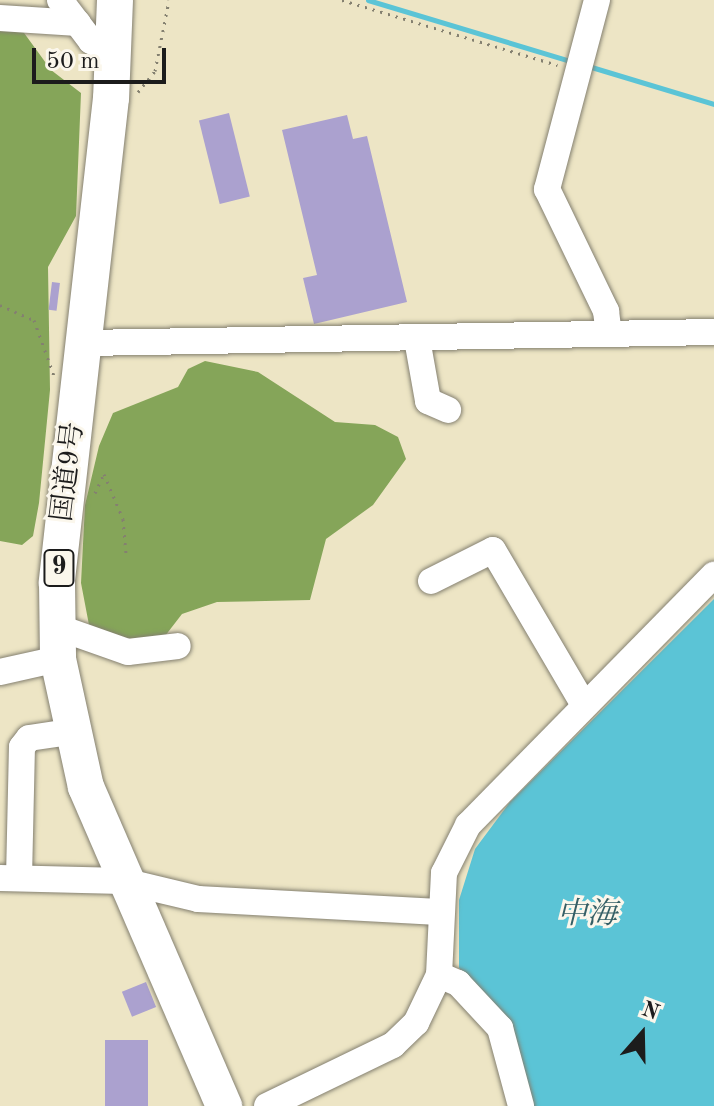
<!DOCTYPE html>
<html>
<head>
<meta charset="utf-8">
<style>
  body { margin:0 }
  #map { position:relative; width:714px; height:1106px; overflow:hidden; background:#ede5c5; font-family:"Old Standard TT","Noto Serif JP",serif }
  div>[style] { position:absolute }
  .forest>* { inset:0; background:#85a559 }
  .water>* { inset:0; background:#5bc4d6 }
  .stream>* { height:5px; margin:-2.5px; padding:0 2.5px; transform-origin:2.5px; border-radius:2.5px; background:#5bc4d6 }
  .building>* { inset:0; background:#aba1cf; transform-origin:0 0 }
  .path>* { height:3px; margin-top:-1.5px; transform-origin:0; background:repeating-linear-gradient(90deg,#848070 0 2px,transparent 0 8px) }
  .roads { filter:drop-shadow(0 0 2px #848070) drop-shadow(0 0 2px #848070) }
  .minor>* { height:26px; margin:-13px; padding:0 13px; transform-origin:13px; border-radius:13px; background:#fff }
  .highway>* { height:36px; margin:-18px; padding:0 18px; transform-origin:18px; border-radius:18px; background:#fff }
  span { translate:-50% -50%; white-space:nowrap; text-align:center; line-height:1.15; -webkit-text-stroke:6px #fbf7ec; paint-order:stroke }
  .shield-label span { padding:2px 6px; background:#fbf7ec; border:2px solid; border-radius:6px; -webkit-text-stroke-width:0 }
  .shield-label { font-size:26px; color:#1c1c1c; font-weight:700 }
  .street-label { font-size:28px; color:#1c1c1c }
  .water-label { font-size:30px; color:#355f66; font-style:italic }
  .north { position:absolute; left:602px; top:994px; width:80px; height:80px; -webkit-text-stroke:6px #fbf7ec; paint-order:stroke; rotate:20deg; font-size:22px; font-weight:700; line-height:32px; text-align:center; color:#1c1c1c }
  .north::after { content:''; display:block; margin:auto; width:28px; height:36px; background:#1c1c1c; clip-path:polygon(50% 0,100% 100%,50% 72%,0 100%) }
  .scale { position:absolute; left:32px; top:48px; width:134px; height:36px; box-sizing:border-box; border:4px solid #1c1c1c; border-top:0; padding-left:10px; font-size:24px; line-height:28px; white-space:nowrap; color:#1c1c1c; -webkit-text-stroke:6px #fbf7ec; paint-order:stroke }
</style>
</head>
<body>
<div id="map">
  <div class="forest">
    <i style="clip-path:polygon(0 21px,19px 26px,51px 70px,81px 93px,76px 216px,48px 267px,50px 390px,39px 503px,33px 536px,22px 545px,0 541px)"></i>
    <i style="clip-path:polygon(205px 361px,258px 372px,335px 422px,375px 425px,398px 437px,406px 459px,373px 505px,326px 539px,310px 600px,217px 602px,182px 614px,165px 636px,140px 643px,107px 636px,89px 625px,81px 583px,85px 505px,99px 446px,113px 413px,178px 387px,188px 369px)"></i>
  </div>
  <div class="water">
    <i style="clip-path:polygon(714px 599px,714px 1106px,528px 1106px,506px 1021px,459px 968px,459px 900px,475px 849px,510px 802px)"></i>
  </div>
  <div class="stream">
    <i style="left:368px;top:0;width:215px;rotate:16.8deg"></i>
    <i style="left:588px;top:66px;width:132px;rotate:16.8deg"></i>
  </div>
  <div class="building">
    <i style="left:229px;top:113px;width:86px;height:31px;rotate:76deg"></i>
    <i style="clip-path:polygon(347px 115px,353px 139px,367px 136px,407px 302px,314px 324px,303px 278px,317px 275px,282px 130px)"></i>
    <i style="left:52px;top:282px;width:8px;height:28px;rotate:7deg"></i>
    <i style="left:146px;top:982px;width:27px;height:26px;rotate:68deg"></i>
    <i style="left:105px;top:1040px;width:43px;height:66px"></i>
  </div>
  <div class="path">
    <i style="left:342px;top:0;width:225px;rotate:16.8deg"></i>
    <i style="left:138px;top:92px;width:27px;rotate:-51deg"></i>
    <i style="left:155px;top:71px;width:72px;rotate:-78.8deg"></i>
    <i style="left:0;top:305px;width:37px;rotate:24deg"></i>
    <i style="left:34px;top:320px;width:59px;rotate:70.3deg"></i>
    <i style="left:95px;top:493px;width:21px;rotate:-65deg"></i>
    <i style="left:104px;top:474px;width:49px;rotate:67.1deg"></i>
    <i style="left:123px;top:519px;width:37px;rotate:85deg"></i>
  </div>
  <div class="roads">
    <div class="minor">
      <i style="left:60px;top:0;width:51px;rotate:52.9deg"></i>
      <i style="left:91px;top:41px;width:25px;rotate:26deg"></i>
      <i style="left:597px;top:0;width:196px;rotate:104.8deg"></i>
      <i style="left:547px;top:189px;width:136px;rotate:64.2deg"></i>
      <i style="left:606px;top:311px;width:23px;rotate:83deg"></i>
      <i style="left:0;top:18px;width:78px;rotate:3.7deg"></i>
      <i style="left:417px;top:339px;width:63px;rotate:79.9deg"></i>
      <i style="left:428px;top:401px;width:22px;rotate:24deg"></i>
      <i style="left:85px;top:343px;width:629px;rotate:-1deg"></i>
      <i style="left:431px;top:581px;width:69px;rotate:-26.6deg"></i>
      <i style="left:493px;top:550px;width:180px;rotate:59.6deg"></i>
      <i style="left:57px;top:627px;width:75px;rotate:19.4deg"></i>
      <i style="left:128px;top:652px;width:50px;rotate:-6.8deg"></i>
      <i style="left:0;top:672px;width:59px;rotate:-12.6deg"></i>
      <i style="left:0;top:878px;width:123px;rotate:1.4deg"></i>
      <i style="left:123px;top:881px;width:77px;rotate:13.5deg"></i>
      <i style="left:198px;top:899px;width:241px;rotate:3.1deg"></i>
      <i style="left:19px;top:878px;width:131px;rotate:-88.7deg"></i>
      <i style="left:22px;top:747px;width:11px;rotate:-52deg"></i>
      <i style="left:29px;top:738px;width:40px;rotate:-8.5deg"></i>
      <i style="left:439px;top:975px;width:21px;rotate:23deg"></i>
      <i style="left:458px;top:983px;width:62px;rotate:47deg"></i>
      <i style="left:500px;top:1028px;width:81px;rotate:74.9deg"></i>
      <i style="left:267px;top:1106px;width:140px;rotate:-25.8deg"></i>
      <i style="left:393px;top:1045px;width:32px;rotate:-44deg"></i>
      <i style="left:416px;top:1023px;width:53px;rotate:-64.4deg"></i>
      <i style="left:439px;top:975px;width:102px;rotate:-87.2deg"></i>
      <i style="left:444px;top:873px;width:54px;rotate:-63.4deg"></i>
      <i style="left:468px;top:825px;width:351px;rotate:-45.5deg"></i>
    </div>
    <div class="highway">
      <i style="left:115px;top:0;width:98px;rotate:92.3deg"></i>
      <i style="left:111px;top:98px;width:488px;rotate:96.4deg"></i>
      <i style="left:57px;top:583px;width:76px;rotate:89.2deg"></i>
      <i style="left:58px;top:659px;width:131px;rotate:77.7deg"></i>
      <i style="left:86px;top:787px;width:348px;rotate:66.6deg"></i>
    </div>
  </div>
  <div class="shield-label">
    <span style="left:59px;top:568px">9</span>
  </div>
  <div class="street-label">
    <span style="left:69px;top:472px;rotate:-83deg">国道9号</span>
  </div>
  <div class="water-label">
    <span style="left:587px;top:915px">中海</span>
  </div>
  <div class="north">N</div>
  <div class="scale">50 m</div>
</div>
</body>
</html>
